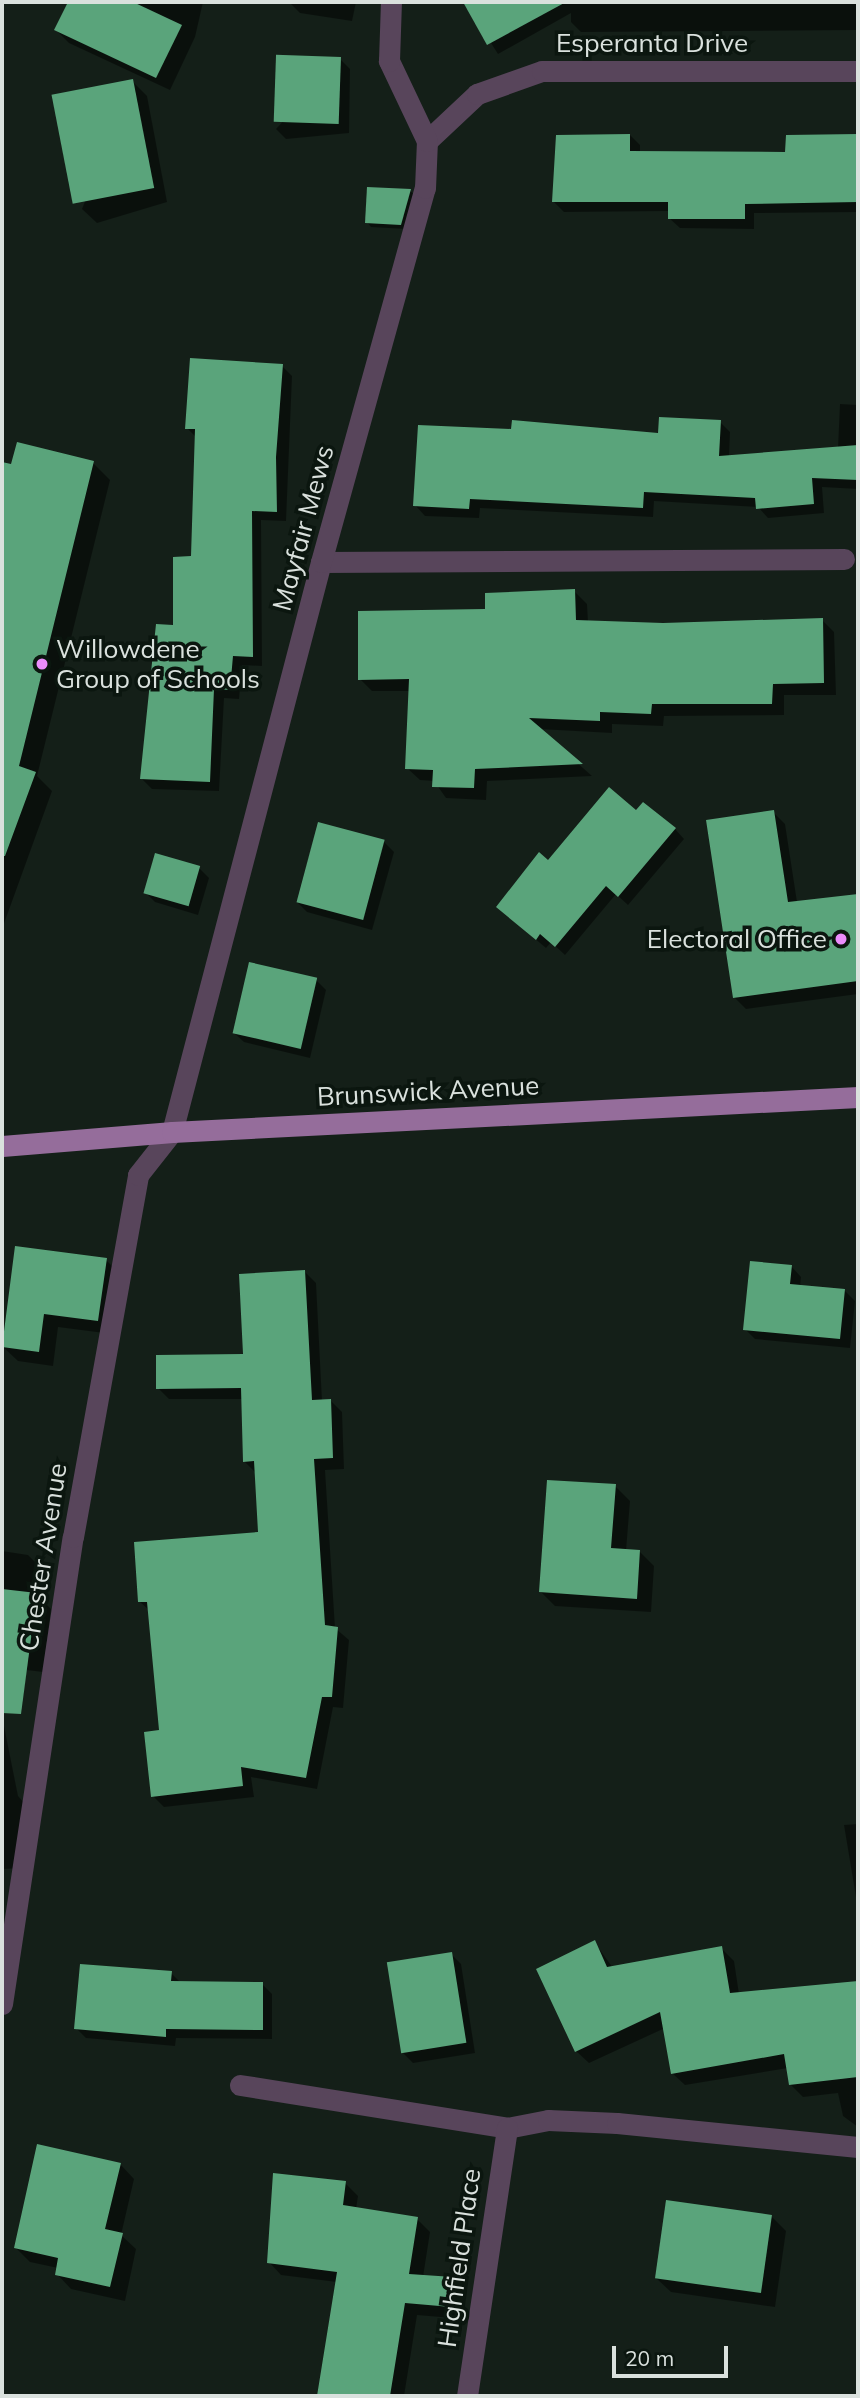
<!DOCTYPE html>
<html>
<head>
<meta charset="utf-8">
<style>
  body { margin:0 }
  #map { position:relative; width:860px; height:2398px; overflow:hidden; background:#141f18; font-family:Mulish,sans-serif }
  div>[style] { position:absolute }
  .shadow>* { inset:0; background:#0007 }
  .building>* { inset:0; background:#5aa47b; transform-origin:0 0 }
  .minor>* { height:21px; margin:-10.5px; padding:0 10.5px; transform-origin:10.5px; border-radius:10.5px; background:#58455b }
  .major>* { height:21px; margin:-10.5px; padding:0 10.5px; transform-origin:10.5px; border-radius:10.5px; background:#956d9b }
  .dots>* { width:19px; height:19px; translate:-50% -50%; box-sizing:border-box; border:4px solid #0b160f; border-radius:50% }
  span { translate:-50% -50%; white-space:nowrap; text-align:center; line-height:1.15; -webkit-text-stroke:7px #0b160f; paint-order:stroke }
  .street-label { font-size:26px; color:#dae1dd }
  .poi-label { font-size:26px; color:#dae1dd }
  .left { translate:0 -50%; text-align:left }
  .right { translate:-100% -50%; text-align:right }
  .frame { position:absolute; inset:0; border:4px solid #dae1dd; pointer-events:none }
  .scale { position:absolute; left:612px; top:2346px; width:116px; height:32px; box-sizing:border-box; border:4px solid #dae1dd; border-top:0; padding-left:9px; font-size:21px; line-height:24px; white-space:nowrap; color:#dae1dd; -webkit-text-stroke:5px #0b160f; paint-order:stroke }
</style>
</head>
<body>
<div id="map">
  <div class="shadow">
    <i style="clip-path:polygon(70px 2px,203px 2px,195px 37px,170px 90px,69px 43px,56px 30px)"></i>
    <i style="clip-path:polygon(356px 2px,352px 21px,300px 13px,290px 3px)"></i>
    <i style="clip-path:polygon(465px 2px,858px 2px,858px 30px,581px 32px,571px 22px,571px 13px,498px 54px)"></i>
    <i style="clip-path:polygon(340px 59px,350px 69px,349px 133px,286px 139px,276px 129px)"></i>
    <i style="clip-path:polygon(132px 81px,147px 96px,167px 202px,97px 223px,82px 209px)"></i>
    <i style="clip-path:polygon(630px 135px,640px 145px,640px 153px,787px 154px,788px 137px,858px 136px,858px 212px,754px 213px,754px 229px,680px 228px,669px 218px,669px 211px,564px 212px,554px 202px)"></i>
    <i style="clip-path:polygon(410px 191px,415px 195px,406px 229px,371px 227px,367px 222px)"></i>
    <i style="clip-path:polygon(282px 366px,292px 376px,286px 521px,261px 520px,262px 666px,242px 665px,239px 699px,224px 698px,219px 791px,152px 789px,142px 779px,192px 558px,196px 437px,187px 428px)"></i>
    <i style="clip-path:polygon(840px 404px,858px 405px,858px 489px,822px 487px,824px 513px,768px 518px,758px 507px,654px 501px,653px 517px,480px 508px,479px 518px,425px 516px,415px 505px,660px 435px,720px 422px,730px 432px,729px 457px,838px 448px)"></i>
    <i style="clip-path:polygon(93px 463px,110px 480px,37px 776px,52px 791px,2px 929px,2px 464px)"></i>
    <i style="clip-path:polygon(574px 591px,587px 604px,588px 622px,663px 625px,822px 620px,834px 632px,836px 695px,784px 695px,784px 715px,664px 716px,663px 726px,612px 724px,612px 733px,539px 729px,592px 776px,487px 781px,486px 800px,446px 798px,434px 781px,420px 780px,407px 768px,410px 691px,372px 691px,360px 679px,487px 611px)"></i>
    <i style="clip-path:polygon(773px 812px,785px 824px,797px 902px,858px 895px,858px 994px,746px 1009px,734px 997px)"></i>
    <i style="clip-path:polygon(636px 813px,675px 829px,684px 839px,628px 905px,616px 894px,565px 955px,551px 942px,546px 948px,508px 916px,548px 862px)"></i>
    <i style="clip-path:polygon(384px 842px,394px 852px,372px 930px,307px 912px,297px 902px)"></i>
    <i style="clip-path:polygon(199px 868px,209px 878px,198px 915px,155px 902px,145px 892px)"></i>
    <i style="clip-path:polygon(316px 980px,326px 990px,310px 1058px,244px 1042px,233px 1032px)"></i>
    <i style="clip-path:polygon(106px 1260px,120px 1274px,112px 1334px,58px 1327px,53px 1366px,18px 1361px,3px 1347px)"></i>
    <i style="clip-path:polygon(791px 1266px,801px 1277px,800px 1286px,845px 1291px,855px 1301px,850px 1348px,755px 1339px,745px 1329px)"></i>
    <i style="clip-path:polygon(305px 1272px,316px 1283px,322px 1401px,331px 1401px,342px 1412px,344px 1469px,325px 1470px,335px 1628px,349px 1640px,343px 1708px,333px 1707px,317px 1789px,251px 1777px,254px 1797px,164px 1807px,153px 1796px,161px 1732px,150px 1611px,140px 1602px,260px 1534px,256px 1473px,244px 1461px,243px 1399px,169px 1399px,158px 1388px,245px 1356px)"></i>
    <i style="clip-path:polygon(615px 1486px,630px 1501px,626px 1551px,640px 1552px,654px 1566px,651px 1612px,555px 1606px,540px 1591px)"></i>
    <i style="clip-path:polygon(2px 1551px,28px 1555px,42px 1569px,39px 1597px,51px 1609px,43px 1672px,2px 1667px)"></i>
    <i style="clip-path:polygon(2px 1716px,18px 1796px,25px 1804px,24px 1868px,2px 1869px)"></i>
    <i style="clip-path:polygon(858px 1824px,858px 1909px,844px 1825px)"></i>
    <i style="clip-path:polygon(595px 1943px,613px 1968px,721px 1948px,734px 1961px,739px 1994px,858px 1983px,858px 2127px,843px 2116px,838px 2093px,803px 2097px,791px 2085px,788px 2068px,685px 2085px,672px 2073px,665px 2028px,589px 2063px,576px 2051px)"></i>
    <i style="clip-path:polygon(451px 1954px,461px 1964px,475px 2053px,413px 2063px,403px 2053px)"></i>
    <i style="clip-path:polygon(171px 1973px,181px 1983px,262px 1984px,272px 1994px,272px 2039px,176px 2038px,175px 2046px,86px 2038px,76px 2028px)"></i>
    <i style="clip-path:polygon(120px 2164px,134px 2179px,121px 2235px,136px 2249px,125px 2301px,71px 2289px,57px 2274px,58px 2268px,30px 2262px,16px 2248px)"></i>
    <i style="clip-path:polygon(345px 2183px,358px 2196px,356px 2209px,417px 2219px,430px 2232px,423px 2277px,452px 2279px,465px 2292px,464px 2319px,417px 2315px,404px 2396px,319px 2396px,337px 2282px,281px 2275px,269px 2262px)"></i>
    <i style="clip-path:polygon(771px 2216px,786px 2231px,775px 2307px,671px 2292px,656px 2278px)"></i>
  </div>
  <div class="building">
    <i style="clip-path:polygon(68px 2px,133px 2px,182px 25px,156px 78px,54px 30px)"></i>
    <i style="clip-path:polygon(463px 2px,566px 2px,487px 45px)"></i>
    <i style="left:341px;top:57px;width:67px;height:65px;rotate:92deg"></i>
    <i style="left:133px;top:79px;width:111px;height:83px;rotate:79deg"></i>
    <i style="clip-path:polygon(630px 134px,630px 151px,785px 152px,786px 135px,858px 134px,858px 202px,745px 204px,745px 219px,668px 219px,668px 202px,552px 202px,556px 135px)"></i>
    <i style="clip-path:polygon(367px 187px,411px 189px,401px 225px,365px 223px)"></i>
    <i style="clip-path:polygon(190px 358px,283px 364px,276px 457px,277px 512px,252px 511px,253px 657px,233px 656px,230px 690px,214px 689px,210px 782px,140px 779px,156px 624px,173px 625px,173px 557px,191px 556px,195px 429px,185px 429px)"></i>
    <i style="clip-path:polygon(659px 417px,721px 420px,719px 456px,858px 445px,858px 480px,812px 478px,814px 504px,756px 509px,755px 498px,644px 492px,643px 508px,470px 499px,469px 509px,413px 506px,418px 425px,511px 429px,512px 420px,658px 433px)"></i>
    <i style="clip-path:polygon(17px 442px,94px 461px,19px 766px,36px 772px,5px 856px,2px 856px,2px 462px,11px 464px)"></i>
    <i style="clip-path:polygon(575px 589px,576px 620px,663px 623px,823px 618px,824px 683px,773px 684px,772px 704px,652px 704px,651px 714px,600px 712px,600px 721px,529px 718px,583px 764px,475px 769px,474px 788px,432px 787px,433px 770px,405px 769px,409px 679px,358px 680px,358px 611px,485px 609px,485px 593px)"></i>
    <i style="clip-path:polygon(609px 787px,636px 810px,643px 802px,676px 828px,618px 897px,606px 886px,555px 947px,540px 934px,536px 940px,496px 907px,539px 852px,548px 860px)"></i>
    <i style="clip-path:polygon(774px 810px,788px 902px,858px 894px,858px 981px,733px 998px,706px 820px)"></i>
    <i style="left:318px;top:822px;width:69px;height:83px;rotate:15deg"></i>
    <i style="left:155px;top:853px;width:47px;height:42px;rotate:16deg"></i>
    <i style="left:249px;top:962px;width:70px;height:73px;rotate:13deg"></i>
    <i style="clip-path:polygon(15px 1246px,107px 1258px,98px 1321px,44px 1314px,39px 1352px,2px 1347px)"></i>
    <i style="clip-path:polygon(750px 1261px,792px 1265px,790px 1284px,845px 1289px,840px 1339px,743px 1330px)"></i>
    <i style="clip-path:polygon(305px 1270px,312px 1400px,331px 1399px,333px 1458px,314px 1459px,325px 1625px,338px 1627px,332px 1697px,322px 1697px,306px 1778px,241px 1767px,243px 1786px,151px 1797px,144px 1732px,159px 1730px,147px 1602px,138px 1602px,134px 1542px,258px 1532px,254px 1461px,243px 1462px,241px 1388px,156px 1389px,156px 1355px,243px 1354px,239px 1274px)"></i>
    <i style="clip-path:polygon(547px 1480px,616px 1484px,611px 1548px,640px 1550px,637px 1599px,539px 1592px)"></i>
    <i style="clip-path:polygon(2px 1589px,37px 1593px,21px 1714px,2px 1713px)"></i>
    <i style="clip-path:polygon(595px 1940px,607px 1967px,722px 1946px,730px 1993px,858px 1981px,858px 2077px,789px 2085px,784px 2054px,671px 2074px,660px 2012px,575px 2052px,536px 1969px)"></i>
    <i style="left:452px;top:1952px;width:92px;height:66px;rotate:81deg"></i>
    <i style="clip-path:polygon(80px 1964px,172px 1971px,171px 1981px,263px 1982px,263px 2030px,166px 2029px,166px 2037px,74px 2029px)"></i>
    <i style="clip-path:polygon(37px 2144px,121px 2163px,105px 2229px,123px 2233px,110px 2287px,55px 2275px,58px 2258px,14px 2248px)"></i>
    <i style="clip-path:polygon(273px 2173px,346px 2181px,343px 2205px,418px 2217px,409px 2274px,453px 2277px,451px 2307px,405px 2303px,390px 2396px,317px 2396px,337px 2272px,267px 2263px)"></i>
    <i style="left:666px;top:2200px;width:107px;height:79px;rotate:8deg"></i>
  </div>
  <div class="minor">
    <i style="left:427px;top:141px;width:69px;rotate:-43.2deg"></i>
    <i style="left:477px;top:94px;width:69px;rotate:-19.5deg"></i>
    <i style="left:542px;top:71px;width:316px"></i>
    <i style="left:321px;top:562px;width:523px;rotate:-0.33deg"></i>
    <i style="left:2px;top:2004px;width:472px;rotate:-81.4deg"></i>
    <i style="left:73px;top:1537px;width:368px;rotate:-79.8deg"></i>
    <i style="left:138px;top:1175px;width:55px;rotate:-51.7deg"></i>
    <i style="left:172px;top:1132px;width:589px;rotate:-75.35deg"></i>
    <i style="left:321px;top:562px;width:388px;rotate:-74.5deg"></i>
    <i style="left:425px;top:188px;width:47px;rotate:-87.6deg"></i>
    <i style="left:427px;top:141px;width:89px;rotate:-115.4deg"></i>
    <i style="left:389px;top:61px;width:59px;rotate:-88.1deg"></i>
    <i style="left:240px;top:2085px;width:270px;rotate:9.1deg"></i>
    <i style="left:507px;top:2128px;width:42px;rotate:-11deg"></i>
    <i style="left:548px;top:2120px;width:69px;rotate:2.5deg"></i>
    <i style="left:617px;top:2123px;width:242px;rotate:5.7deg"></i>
    <i style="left:467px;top:2396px;width:271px;rotate:-81.5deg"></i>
  </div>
  <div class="major">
    <i style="left:2px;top:1146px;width:171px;rotate:-4.7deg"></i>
    <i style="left:172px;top:1132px;width:687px;rotate:-2.92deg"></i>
  </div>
  <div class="dots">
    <i style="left:42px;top:664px;background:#eb8dfb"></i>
    <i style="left:841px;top:939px;background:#eb8dfb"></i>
  </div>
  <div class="street-label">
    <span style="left:652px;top:43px">Esperanta Drive</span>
    <span style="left:303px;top:528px;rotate:-75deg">Mayfair Mews</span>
    <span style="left:428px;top:1091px;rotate:-3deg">Brunswick Avenue</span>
    <span style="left:43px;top:1557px;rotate:-81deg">Chester Avenue</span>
    <span style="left:459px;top:2258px;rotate:-82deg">Highfield Place</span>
  </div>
  <div class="poi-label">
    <span class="left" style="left:56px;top:664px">Willowdene<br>Group of Schools</span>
    <span class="right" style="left:827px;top:939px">Electoral Office</span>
  </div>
  <div class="frame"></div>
  <div class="scale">20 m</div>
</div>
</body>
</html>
